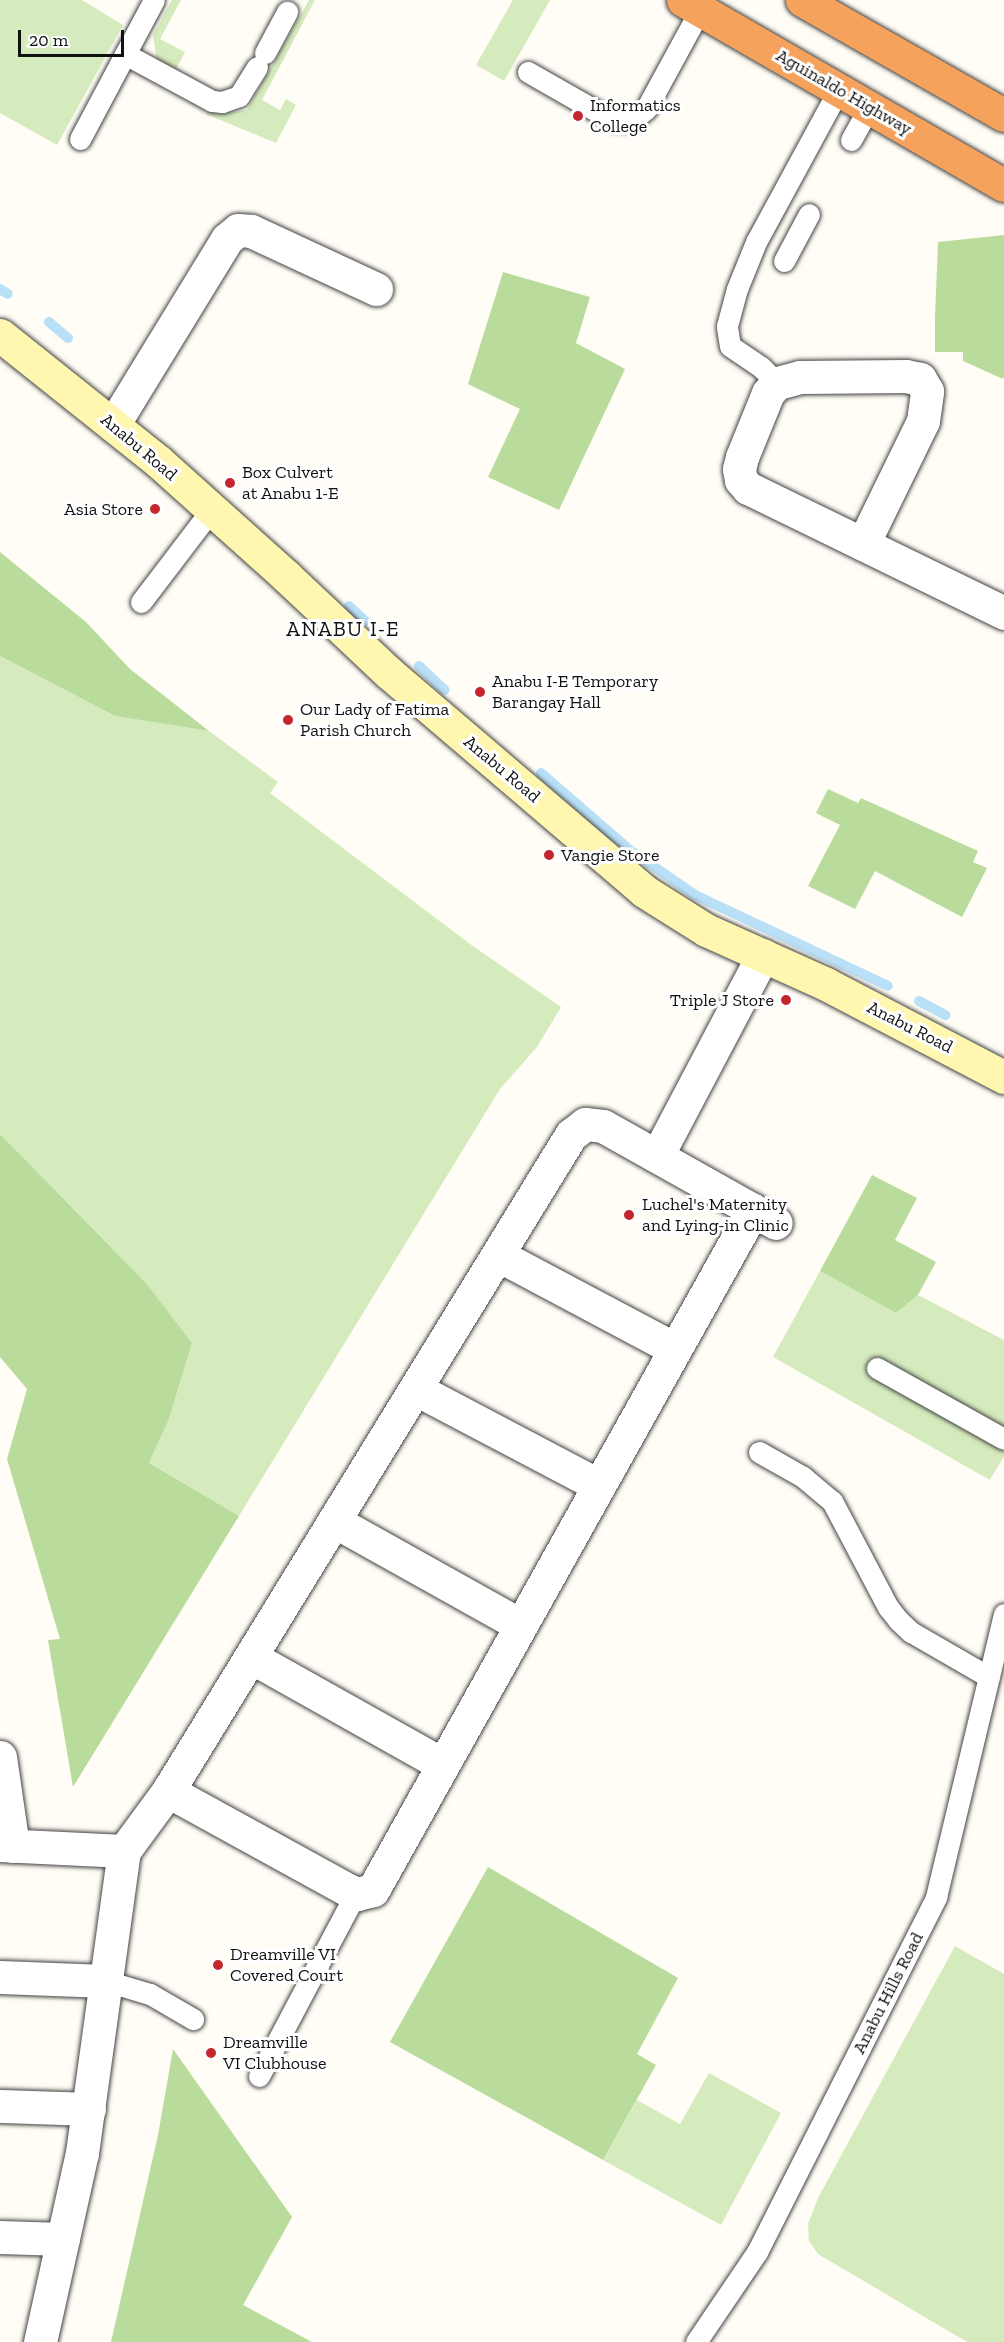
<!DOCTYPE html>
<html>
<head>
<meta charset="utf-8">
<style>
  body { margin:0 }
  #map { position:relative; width:1004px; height:2342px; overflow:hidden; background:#fffdf5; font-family:"Zilla Slab",serif }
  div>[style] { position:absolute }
  .green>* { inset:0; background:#d5ebbd }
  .forest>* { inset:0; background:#b9dc9c }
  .stream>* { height:10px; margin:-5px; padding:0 5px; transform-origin:5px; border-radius:5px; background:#b9e0f7 }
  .roads { filter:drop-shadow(0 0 2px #444) drop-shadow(0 0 2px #444) }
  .lane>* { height:21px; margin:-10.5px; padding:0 10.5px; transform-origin:10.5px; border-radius:10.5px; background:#fff }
  .street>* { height:33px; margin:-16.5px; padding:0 16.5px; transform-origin:16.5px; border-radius:16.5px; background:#fff }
  .secondary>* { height:33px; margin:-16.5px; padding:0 16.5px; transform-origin:16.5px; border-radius:16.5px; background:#fff6b0 }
  .highway>* { height:33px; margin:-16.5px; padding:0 16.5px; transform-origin:16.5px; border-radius:16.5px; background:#f5a25d }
  .dots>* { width:16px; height:16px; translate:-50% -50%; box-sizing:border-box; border:3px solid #fff; border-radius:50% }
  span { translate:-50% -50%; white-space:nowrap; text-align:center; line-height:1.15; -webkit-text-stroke:6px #fff; paint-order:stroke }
  .street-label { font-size:18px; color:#111 }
  .poi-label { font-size:18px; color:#111 }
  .left { translate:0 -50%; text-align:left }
  .right { translate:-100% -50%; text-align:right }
  .quarter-label { font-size:21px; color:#111; letter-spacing:1.5px }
  .scale { position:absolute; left:18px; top:30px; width:106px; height:27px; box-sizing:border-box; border:3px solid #111; border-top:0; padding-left:8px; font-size:18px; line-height:21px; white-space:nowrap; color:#111; -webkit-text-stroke:4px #fff; paint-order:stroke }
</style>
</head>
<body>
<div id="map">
  <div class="green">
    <i style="clip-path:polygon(0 0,82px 0,123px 25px,57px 145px,0 113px)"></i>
    <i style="clip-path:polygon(172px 0,181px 0,160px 39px,185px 52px,173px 75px,158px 67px,153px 35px)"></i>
    <i style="clip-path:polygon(309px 0,315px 0,262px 100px,280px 110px,286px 99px,296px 105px,276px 143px,206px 114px,210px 107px,234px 112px,247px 110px)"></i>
    <i style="clip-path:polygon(513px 0,550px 0,504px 81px,476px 65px)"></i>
    <i style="clip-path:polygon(0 656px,115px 716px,209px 731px,278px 782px,270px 793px,470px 944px,561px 1007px,537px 1047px,500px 1089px,239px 1516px,149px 1463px,169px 1419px,192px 1343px,147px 1284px,0 1134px)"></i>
    <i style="clip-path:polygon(820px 1271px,896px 1313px,918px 1295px,1004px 1340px,1004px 1456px,990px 1480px,773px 1357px)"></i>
    <i style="clip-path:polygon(955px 1946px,1004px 1974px,1004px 2342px,967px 2342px,818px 2254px,809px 2241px,808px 2224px,818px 2198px)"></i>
    <i style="clip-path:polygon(709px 2073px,781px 2113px,721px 2225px,603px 2160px,637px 2100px,680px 2124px)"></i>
  </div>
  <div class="forest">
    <i style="clip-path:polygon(1004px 235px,1004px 377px,1003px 379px,963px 361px,963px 352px,935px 352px,935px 317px,938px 242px)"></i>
    <i style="clip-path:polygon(503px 272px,590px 297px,576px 343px,625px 369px,559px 510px,488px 477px,520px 409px,468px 384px)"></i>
    <i style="clip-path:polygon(0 552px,86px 622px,130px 669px,209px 731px,115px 716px,0 656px)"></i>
    <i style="clip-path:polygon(828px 789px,858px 803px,861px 798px,978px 851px,973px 862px,987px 868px,962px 917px,875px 871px,855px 909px,808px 886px,840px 825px,816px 813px)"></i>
    <i style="clip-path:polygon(0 1134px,147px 1284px,192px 1343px,169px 1419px,149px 1463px,239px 1516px,73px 1787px,48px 1640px,60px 1639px,7px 1459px,27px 1389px,0 1357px)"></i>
    <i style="clip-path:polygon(872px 1175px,917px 1198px,895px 1240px,936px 1262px,918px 1295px,896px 1313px,820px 1271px)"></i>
    <i style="clip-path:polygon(488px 1867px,678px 1978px,637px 2054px,656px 2065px,603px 2160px,390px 2042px)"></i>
    <i style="clip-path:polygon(173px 2049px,292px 2217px,243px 2305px,312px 2342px,111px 2342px,158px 2135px)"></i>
  </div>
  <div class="stream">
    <i style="left:0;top:289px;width:9px;rotate:32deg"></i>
    <i style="left:49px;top:322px;width:25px;rotate:40deg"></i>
    <i style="left:349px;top:606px;width:22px;rotate:43deg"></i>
    <i style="left:419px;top:666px;width:35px;rotate:43deg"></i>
    <i style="left:541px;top:773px;width:118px;rotate:40.9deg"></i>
    <i style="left:630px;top:850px;width:79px;rotate:34.7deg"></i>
    <i style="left:695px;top:895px;width:213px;rotate:25.2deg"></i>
    <i style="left:919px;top:1001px;width:30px;rotate:28deg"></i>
  </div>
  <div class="roads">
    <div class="lane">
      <i style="left:265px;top:53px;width:47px;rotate:-61.8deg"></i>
      <i style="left:125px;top:54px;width:99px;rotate:28.4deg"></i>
      <i style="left:212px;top:101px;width:10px;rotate:6deg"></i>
      <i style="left:222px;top:102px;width:18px;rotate:-19deg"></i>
      <i style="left:239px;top:96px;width:34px;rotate:-58deg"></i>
      <i style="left:528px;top:72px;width:97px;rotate:29.7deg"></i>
      <i style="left:612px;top:120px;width:19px;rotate:3deg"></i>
      <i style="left:631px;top:121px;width:19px;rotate:-39deg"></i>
      <i style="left:646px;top:109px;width:113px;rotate:-61.4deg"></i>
      <i style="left:80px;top:139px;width:157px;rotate:-62deg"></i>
      <i style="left:851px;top:140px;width:38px;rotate:-61deg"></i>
      <i style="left:784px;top:261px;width:53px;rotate:-62deg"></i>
      <i style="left:777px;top:383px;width:23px;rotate:-135deg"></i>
      <i style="left:761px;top:367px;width:37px;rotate:-146deg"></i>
      <i style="left:730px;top:346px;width:20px;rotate:-99deg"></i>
      <i style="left:727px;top:326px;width:38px;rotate:-75deg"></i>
      <i style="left:737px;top:289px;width:51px;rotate:-68deg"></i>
      <i style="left:756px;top:242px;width:174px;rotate:-61.5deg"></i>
      <i style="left:141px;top:602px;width:116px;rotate:-52.7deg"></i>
      <i style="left:877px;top:1368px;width:145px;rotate:29.2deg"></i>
      <i style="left:759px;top:1452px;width:51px;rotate:29.6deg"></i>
      <i style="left:803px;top:1477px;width:38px;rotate:40deg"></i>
      <i style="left:832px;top:1501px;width:120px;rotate:62.2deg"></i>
      <i style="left:888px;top:1607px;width:16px;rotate:52deg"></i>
      <i style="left:898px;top:1620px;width:18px;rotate:43deg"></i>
      <i style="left:911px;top:1632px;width:90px;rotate:30deg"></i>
      <i style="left:106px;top:1981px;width:46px;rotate:16.5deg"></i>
      <i style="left:150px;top:1994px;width:50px;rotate:30.2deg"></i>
      <i style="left:259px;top:2076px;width:207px;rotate:-62.1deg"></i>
      <i style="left:696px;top:2342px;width:109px;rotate:-55.9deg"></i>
      <i style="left:757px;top:2252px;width:398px;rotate:-63.2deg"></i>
      <i style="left:936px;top:1897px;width:291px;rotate:-76.5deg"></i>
    </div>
    <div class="street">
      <i style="left:113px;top:425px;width:218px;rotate:-58.5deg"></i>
      <i style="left:227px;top:239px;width:14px;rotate:-39deg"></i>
      <i style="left:238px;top:230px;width:13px;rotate:4deg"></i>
      <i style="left:251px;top:231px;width:138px;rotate:24.9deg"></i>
      <i style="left:863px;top:544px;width:137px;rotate:-64deg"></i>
      <i style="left:923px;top:421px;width:30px;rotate:-82deg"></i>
      <i style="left:927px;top:391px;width:14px;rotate:-120deg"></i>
      <i style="left:920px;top:379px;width:14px;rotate:-168deg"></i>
      <i style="left:906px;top:376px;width:106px;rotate:179.5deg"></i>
      <i style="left:800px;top:377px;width:24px;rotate:165deg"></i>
      <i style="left:777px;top:383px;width:13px;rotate:132deg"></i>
      <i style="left:768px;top:393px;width:69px;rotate:112.1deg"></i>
      <i style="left:742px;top:457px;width:12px;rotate:104deg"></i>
      <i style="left:739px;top:469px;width:11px;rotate:80deg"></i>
      <i style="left:741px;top:480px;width:11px;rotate:49deg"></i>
      <i style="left:748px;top:488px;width:285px;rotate:26deg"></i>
      <i style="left:657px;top:1156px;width:227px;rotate:-62.2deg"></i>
      <i style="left:498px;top:1255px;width:200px;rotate:28deg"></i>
      <i style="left:416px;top:1389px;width:206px;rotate:27.8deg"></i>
      <i style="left:334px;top:1521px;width:213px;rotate:29.2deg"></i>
      <i style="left:251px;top:1657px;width:219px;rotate:29.3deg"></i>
      <i style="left:0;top:1757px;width:90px;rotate:81.7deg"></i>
      <i style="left:168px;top:1791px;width:208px;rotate:28.8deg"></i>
      <i style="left:350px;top:1891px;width:8px;rotate:23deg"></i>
      <i style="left:357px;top:1894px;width:16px;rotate:-14deg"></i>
      <i style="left:373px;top:1890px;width:779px;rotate:-60.8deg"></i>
      <i style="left:0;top:1845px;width:124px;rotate:2.8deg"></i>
      <i style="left:0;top:1977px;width:106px;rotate:2.2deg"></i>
      <i style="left:0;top:2106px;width:89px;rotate:1.9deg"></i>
      <i style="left:0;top:2237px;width:63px;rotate:1.8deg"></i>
      <i style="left:40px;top:2342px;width:194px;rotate:-77.5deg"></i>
      <i style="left:82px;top:2153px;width:305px;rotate:-82.1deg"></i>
      <i style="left:124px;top:1851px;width:74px;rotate:-53.7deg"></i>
      <i style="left:168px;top:1791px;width:770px;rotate:-58.44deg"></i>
      <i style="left:571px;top:1135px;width:18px;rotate:-38deg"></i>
      <i style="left:585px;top:1124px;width:18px;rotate:6deg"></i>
      <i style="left:603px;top:1126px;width:198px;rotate:29.3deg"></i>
    </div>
    <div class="secondary">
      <i style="left:0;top:335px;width:203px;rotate:38.6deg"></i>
      <i style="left:159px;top:462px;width:171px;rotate:41.9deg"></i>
      <i style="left:286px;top:576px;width:141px;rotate:43.3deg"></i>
      <i style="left:389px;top:673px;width:335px;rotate:40.5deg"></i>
      <i style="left:644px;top:891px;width:73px;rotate:32.2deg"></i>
      <i style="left:706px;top:930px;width:132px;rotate:24.2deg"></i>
      <i style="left:826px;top:984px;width:201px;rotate:27.6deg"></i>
    </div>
    <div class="highway">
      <i style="left:683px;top:0;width:370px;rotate:30deg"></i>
      <i style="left:802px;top:0;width:232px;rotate:29.7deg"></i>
    </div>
  </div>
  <div class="dots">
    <i style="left:578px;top:116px;background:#c4262e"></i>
    <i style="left:230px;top:483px;background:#c4262e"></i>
    <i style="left:155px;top:509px;background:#c4262e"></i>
    <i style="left:480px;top:692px;background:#c4262e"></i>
    <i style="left:288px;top:720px;background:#c4262e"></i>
    <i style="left:549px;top:855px;background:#c4262e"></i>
    <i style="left:786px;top:1000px;background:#c4262e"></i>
    <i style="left:629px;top:1215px;background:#c4262e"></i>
    <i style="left:218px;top:1965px;background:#c4262e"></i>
    <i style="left:211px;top:2053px;background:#c4262e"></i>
  </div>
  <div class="street-label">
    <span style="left:844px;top:92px;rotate:30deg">Aguinaldo Highway</span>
    <span style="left:139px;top:447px;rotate:40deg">Anabu Road</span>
    <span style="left:502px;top:769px;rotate:40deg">Anabu Road</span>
    <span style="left:910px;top:1027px;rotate:27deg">Anabu Road</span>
    <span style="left:888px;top:1993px;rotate:-63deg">Anabu Hills Road</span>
  </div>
  <div class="poi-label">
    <span class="left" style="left:590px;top:116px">Informatics<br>College</span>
    <span class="left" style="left:242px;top:483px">Box Culvert<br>at Anabu 1-E</span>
    <span class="right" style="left:143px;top:509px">Asia Store</span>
    <span class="left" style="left:492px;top:692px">Anabu I-E Temporary<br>Barangay Hall</span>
    <span class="left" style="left:300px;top:720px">Our Lady of Fatima<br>Parish Church</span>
    <span class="left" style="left:561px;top:855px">Vangie Store</span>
    <span class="right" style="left:774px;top:1000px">Triple J Store</span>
    <span class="left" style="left:642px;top:1215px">Luchel's Maternity<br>and Lying-in Clinic</span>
    <span class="left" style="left:230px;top:1965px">Dreamville VI<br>Covered Court</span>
    <span class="left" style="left:223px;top:2053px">Dreamville<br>VI Clubhouse</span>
  </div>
  <div class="quarter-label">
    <span style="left:343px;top:629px">ANABU I-E</span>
  </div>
  <div class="scale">20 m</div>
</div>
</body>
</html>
